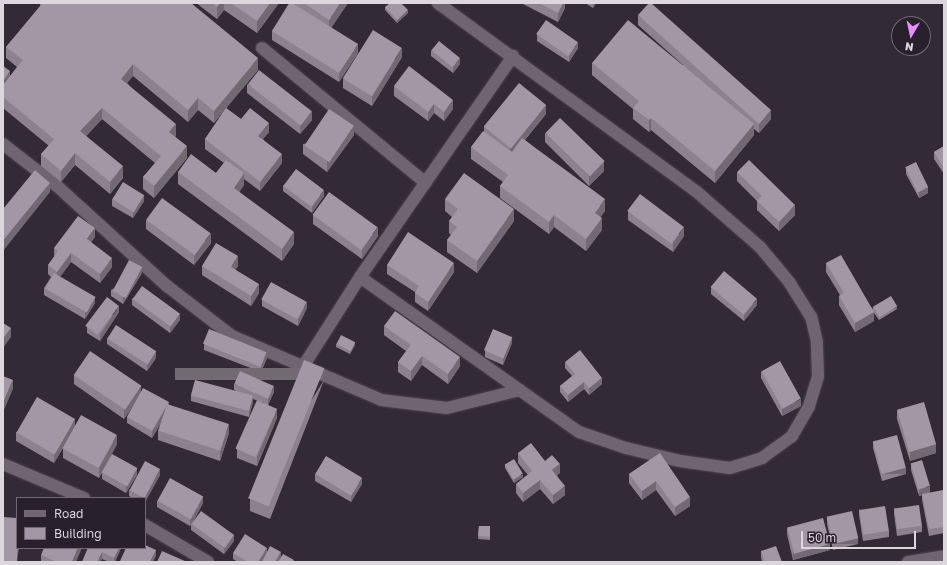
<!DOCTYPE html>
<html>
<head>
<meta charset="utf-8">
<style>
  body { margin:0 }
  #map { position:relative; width:947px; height:565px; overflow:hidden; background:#322a35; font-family:"Golos Text",sans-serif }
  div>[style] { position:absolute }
  .roads { filter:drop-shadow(0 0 1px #4c454e) drop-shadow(0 0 1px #4c454e) }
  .minor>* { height:12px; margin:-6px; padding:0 6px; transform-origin:6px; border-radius:6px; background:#6f6571 }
  .wall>* { inset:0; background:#8b828d }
  .shaded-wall>* { inset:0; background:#716a73; transform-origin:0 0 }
  .building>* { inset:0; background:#a297a4; transform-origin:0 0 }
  span { translate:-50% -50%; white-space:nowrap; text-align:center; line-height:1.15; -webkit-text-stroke:4px #28202b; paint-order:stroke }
  .frame { position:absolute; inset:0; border:4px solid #dcd6dd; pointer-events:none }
  .legend { position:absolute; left:16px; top:497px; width:130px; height:52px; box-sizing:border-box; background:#28202b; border:1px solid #706972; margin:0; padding:5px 7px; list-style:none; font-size:12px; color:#dcd6dd }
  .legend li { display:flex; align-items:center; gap:8px; height:20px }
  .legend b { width:20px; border:1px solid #706972 }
  .north { position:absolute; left:891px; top:16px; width:40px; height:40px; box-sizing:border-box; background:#28202b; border:1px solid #706972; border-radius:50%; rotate:189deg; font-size:11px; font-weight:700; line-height:16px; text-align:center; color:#dcd6dd }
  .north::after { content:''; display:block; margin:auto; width:14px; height:18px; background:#e88eff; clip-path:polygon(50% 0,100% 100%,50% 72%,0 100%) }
  .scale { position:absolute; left:801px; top:531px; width:115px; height:18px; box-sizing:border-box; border:2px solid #dcd6dd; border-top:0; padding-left:5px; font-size:12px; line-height:14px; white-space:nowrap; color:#dcd6dd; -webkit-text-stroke:3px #28202b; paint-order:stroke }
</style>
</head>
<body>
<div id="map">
  <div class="roads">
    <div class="minor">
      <i style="left:262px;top:48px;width:212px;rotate:39.5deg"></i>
      <i style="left:3px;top:144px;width:68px;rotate:37.9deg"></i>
      <i style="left:57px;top:186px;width:149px;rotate:42.3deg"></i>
      <i style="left:167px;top:286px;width:82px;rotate:37.6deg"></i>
      <i style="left:232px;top:336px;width:162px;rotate:23.2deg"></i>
      <i style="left:381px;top:400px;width:66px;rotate:6.9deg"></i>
      <i style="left:447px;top:408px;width:75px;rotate:-13.9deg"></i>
      <i style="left:360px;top:277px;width:268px;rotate:35.3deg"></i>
      <i style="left:579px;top:432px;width:50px;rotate:18.8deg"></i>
      <i style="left:626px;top:448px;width:56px;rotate:13.5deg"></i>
      <i style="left:680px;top:461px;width:50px;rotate:8deg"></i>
      <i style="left:730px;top:468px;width:34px;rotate:-17deg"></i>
      <i style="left:762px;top:458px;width:37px;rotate:-36deg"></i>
      <i style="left:792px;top:436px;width:34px;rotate:-60deg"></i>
      <i style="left:809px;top:406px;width:31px;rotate:-73deg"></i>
      <i style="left:818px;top:376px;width:34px;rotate:-92deg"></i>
      <i style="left:817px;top:342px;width:26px;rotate:-103deg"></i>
      <i style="left:811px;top:317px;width:40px;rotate:-122deg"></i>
      <i style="left:790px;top:283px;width:47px;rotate:-129.8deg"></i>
      <i style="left:760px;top:247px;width:84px;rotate:-138.9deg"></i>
      <i style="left:697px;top:192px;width:321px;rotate:-143.9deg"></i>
      <i style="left:304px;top:365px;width:104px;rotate:-57.5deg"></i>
      <i style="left:360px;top:277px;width:269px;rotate:-55.3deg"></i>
      <i style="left:3px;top:464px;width:88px;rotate:22.8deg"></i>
      <i style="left:145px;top:525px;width:73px;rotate:30.4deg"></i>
      <i style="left:908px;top:562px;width:36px;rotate:-9deg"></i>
    </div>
  </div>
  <div class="wall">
    <i style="clip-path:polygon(40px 3px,191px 3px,258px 70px,226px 108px,241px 119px,269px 132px,263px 139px,282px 163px,260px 191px,244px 179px,244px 185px,239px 192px,294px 244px,282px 261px,178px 184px,178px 172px,216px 173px,224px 163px,205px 149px,205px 139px,226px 108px,214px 123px,198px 110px,188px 122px,133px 76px,127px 83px,176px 136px,175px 136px,187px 158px,154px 198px,143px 189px,143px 177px,155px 163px,102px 119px,86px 136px,123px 178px,110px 194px,75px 165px,61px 182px,41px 166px,41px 154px,49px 146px,3px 108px,3px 66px,10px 76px,17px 67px,6px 58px,6px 47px,40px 6px)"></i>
    <i style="clip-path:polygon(196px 3px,279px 3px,257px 33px,224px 10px,217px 19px)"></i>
    <i style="clip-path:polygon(289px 3px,348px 3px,331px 28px,358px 53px,339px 82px,272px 40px,272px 31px)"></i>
    <i style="clip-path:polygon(521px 3px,565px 3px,565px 8px,558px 22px)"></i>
    <i style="clip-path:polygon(585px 3px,596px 3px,593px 8px)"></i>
    <i style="clip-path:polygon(385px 7px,408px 13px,397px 23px,385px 10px)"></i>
    <i style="clip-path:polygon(638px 15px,771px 119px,759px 133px,754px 129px,754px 135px,715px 183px,651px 130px,649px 132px,633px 119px,633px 109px,592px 75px,592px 63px,683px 65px,638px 25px)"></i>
    <i style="clip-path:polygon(537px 34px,578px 48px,569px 62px,537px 41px)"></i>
    <i style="clip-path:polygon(431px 50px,460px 64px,453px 73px,431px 56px)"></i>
    <i style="clip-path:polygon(402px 57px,372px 106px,343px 88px,343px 79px)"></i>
    <i style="clip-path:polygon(247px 84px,312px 120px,300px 134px,247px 93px)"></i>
    <i style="clip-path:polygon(394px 86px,453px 109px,444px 121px,434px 113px,428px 121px,394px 96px)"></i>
    <i style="clip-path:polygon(546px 114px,525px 140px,605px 211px,600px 217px,602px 230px,586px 251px,554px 227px,549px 234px,500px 198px,500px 186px,503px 182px,471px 159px,471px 147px,484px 132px,484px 127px)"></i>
    <i style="clip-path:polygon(545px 133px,604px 171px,589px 186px,545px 142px)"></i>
    <i style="clip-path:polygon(354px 135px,327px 172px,303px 154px,303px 144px)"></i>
    <i style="clip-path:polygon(944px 146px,944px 174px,934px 159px,934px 152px)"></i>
    <i style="clip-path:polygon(906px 168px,928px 193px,919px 198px,906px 174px)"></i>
    <i style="clip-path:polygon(737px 172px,795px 215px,779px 231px,757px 210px,757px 201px,737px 181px)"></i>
    <i style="clip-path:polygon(283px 185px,324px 196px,312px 213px,283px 191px)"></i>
    <i style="clip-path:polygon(112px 199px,144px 201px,133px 218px,112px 206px)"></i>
    <i style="clip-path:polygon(445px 199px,514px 221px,477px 273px,447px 252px,447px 240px,451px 235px,449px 233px,449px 221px,452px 217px,445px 211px)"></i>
    <i style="clip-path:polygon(628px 211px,684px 236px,673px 252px,628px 220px)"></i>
    <i style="clip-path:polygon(313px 215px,378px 236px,362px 259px,313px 224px)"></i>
    <i style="clip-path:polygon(146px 220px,211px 243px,194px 265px,146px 229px)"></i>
    <i style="clip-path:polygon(95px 237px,91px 242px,112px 267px,100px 283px,71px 262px,60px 277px,95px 303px,85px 319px,44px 295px,44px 288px,51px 277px,48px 274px,48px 265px,54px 257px,54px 248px)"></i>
    <i style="clip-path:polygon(826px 263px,873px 309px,873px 307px,897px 309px,879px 320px,874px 313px,874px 321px,855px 332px,839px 305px,839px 296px,840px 295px,826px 272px)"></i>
    <i style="clip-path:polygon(387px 265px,454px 272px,428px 311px,415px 302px,415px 292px,387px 274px)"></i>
    <i style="clip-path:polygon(202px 266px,238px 266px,235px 270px,259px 293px,251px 306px,202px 275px)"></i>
    <i style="clip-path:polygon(142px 273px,123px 304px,111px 296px,111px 290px)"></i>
    <i style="clip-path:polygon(711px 287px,757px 305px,744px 321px,711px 294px)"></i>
    <i style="clip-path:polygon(132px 298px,180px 320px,170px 333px,132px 305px)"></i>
    <i style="clip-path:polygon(262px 300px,307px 308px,298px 326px,262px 306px)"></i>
    <i style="clip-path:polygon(119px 312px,100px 341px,87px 333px,87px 327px)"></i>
    <i style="clip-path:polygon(384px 326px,460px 366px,448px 384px,422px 365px,411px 381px,398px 372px,398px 362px,406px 351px,384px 335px)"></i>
    <i style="clip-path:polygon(107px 338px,156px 358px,147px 371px,107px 344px)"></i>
    <i style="clip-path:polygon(512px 343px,503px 365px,485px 357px,485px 351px)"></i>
    <i style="clip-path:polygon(204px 344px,267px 358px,261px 372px,204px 350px)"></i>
    <i style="clip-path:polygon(336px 344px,355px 345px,350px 354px,336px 347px)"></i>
    <i style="clip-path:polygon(565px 362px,602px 384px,589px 395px,584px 389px,568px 402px,560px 392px,560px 386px,572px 376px,565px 368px)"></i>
    <i style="clip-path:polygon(761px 371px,801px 406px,782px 416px,761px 378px)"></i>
    <i style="clip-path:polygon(74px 375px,141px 392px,169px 405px,229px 433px,220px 461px,158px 440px,158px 431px,161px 423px,152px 438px,127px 423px,127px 417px,133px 406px,124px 419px,74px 384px)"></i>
    <i style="clip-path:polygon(324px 380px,270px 519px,250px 511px,250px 499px)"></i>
    <i style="clip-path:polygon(234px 384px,274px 392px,268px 405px,277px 418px,257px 466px,237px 458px,237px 449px,264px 403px,253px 399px,253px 402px,249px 417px,191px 401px,191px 395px,236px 391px,234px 390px)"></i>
    <i style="clip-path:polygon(897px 410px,936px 453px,910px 461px,897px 419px)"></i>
    <i style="clip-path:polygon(75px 426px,117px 444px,103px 471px,137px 475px,126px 493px,102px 479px,102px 473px,99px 478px,63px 458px,63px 448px,54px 463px,16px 441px,16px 432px)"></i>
    <i style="clip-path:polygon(873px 441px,906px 474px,882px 481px,873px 448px)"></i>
    <i style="clip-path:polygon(518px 453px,560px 473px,557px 475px,565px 495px,553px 504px,540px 489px,523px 502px,516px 493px,516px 484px,528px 475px,518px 463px)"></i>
    <i style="clip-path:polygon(660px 453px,690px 506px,675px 516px,656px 490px,642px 500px,629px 483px,629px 474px)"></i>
    <i style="clip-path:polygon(911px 464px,930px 493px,944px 490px,944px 533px,929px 536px,922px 500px,922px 495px,919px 496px,911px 470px)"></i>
    <i style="clip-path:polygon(505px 465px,523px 477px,514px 483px,505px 468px)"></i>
    <i style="clip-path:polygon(315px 474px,362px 484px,351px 502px,315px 481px)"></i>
    <i style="clip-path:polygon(160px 475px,145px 502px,145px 498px,133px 498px,129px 496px,129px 490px)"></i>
    <i style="clip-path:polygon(157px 501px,203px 503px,192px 524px,234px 541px,224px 554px,191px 530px,191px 524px,190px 526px,157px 507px)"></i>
    <i style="clip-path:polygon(894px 508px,922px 526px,922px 532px,897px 536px,894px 514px)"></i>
    <i style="clip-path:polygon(859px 509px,889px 531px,889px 537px,863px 541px,859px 515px)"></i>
    <i style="clip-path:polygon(827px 517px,858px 544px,833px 550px,827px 524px)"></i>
    <i style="clip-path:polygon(479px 526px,490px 526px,490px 540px,478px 539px)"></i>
    <i style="clip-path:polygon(787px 528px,830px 550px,793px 560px,787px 534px)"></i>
    <i style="clip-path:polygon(88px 548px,121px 548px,115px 562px,109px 562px,102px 559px,100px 562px,82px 562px)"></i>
    <i style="clip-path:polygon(761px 551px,782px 562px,762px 562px,761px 557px)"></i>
    <i style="clip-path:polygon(267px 552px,294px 562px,238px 562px,233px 559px,233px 553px)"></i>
    <i style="clip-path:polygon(41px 555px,76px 562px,41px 562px)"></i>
  </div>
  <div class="shaded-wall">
    <i style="clip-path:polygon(220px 3px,224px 3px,224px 10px,217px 19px,217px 7px)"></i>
    <i style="clip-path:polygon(270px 3px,279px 3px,257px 33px,257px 21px)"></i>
    <i style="clip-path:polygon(340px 3px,348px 3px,329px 31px,329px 20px)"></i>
    <i style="clip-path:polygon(563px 3px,565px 3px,565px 8px,558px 22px,558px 13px)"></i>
    <i style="clip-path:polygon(593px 3px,596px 3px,593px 8px)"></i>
    <i style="clip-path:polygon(408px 10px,408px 13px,397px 23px,397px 20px)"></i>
    <i style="clip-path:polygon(578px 42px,578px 48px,569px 62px,569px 56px)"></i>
    <i style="clip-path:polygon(358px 44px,358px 53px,339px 82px,339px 73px)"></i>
    <i style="clip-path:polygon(402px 48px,402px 57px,372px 106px,372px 97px)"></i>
    <i style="clip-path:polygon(258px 58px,258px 70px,214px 123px,214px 111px)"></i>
    <i style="clip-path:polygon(460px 58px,460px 64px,453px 73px,453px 67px)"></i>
    <i style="clip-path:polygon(133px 64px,133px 76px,121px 90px,121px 79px)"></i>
    <i style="clip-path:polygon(10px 71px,10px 80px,3px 90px,3px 81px)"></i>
    <i style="clip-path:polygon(198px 98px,198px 110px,188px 122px,188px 110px)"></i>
    <i style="clip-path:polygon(453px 100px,453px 109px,444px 121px,444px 112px)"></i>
    <i style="clip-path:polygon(434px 104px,434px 113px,428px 121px,428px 112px)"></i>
    <i style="clip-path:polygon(546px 105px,546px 114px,510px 157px,510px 148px)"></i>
    <i style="clip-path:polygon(102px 108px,102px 119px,80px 143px,80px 131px)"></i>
    <i style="clip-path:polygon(771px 110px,771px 119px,759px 133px,759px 124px)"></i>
    <i style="clip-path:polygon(312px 111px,312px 120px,300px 134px,300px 125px)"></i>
    <i style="clip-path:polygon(651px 118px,651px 130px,649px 132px,649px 120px)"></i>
    <i style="clip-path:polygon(269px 123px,269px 132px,258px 145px,258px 136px)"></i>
    <i style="clip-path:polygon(176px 124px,176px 136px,169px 143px,169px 132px)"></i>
    <i style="clip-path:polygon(754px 124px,754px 135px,715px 183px,715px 171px)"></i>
    <i style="clip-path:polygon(354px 126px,354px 135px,327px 172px,327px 162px)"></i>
    <i style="clip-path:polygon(187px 146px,187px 158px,154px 198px,154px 186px)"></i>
    <i style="clip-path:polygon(75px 153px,75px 165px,61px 182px,61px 171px)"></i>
    <i style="clip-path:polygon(282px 154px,282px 163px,260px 191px,260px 182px)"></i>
    <i style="clip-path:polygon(604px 161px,604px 171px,589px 186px,589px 176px)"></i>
    <i style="clip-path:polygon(123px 166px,123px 178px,110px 194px,110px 182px)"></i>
    <i style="clip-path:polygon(244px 173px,244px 185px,234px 200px,234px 188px)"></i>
    <i style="clip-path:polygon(50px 183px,50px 192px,3px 251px,3px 241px)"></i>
    <i style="clip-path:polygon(928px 187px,928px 193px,919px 198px,919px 192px)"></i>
    <i style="clip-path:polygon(324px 190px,324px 196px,312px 213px,312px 207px)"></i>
    <i style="clip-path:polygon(144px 195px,144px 201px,133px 218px,133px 212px)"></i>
    <i style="clip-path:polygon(605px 199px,605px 211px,595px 225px,595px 213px)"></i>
    <i style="clip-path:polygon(795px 205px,795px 215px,779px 231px,779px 222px)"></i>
    <i style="clip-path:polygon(514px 209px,514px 221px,477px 273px,477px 261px)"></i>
    <i style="clip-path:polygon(554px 215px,554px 227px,549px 234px,549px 222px)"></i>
    <i style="clip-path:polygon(602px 218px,602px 230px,586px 251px,586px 239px)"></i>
    <i style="clip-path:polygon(378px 227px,378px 236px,362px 259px,362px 250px)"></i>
    <i style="clip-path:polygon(684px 227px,684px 236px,673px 252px,673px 243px)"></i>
    <i style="clip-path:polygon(95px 228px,95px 237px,87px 248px,87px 239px)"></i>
    <i style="clip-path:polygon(294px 232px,294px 244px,282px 261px,282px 249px)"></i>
    <i style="clip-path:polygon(211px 233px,211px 243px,194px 265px,194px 256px)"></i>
    <i style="clip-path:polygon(71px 253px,71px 262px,57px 281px,57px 272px)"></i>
    <i style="clip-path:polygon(238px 256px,238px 266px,231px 276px,231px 267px)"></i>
    <i style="clip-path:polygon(112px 258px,112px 267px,100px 283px,100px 274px)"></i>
    <i style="clip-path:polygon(454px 263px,454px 272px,428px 311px,428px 302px)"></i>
    <i style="clip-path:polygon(142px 267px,142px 273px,123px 304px,123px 297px)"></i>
    <i style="clip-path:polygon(259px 284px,259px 293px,251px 306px,251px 296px)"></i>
    <i style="clip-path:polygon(95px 297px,95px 303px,85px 319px,85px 313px)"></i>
    <i style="clip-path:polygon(757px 299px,757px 305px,744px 321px,744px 315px)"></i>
    <i style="clip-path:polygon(307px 302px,307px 308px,298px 326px,298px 319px)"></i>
    <i style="clip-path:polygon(119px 306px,119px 312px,100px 341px,100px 335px)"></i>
    <i style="left:897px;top:306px;width:3px;height:21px;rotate:90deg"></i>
    <i style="clip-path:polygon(874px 312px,874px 321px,855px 332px,855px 323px)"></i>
    <i style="clip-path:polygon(180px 314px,180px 320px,170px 333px,170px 327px)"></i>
    <i style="clip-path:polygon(11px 328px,11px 337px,3px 348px,3px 339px)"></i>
    <i style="clip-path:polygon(512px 337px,512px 343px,503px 365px,503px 358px)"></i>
    <i style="clip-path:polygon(355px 342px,355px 345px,350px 354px,350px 351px)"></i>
    <i style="clip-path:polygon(156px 351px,156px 358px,147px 371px,147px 365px)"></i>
    <i style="clip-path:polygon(267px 352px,267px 358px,261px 372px,261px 366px)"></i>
    <i style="clip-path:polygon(422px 356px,422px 365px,411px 381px,411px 371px)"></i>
    <i style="clip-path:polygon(460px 357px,460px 366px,448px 384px,448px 374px)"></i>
    <i style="left:324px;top:368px;width:12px;height:149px;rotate:90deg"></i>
    <i style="clip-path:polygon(602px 378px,602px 384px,589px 395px,589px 388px)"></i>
    <i style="clip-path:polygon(13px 380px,13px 389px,3px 412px,3px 403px)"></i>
    <i style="clip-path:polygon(584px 382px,584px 389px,568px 402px,568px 395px)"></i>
    <i style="clip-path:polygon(141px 386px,141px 395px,124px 419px,124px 409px)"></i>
    <i style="clip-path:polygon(274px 386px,274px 392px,268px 405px,268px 399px)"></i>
    <i style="clip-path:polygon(253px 396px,253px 402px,249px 417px,249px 411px)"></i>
    <i style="clip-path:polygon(801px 399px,801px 406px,782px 416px,782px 409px)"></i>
    <i style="clip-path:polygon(169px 402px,169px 409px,152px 438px,152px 431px)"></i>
    <i style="clip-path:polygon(277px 409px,277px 418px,257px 466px,257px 457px)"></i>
    <i style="clip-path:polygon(75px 419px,75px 428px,54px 463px,54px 454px)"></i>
    <i style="clip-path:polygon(229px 424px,229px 433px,220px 461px,220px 451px)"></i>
    <i style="clip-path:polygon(117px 435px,117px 444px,99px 478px,99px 468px)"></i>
    <i style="clip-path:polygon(936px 444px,936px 453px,910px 461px,910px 452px)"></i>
    <i style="clip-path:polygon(560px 464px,560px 473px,552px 479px,552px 470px)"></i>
    <i style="clip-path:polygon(137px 468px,137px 475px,126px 493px,126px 487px)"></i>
    <i style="left:906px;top:468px;width:6px;height:25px;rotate:90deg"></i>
    <i style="clip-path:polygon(160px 469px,160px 475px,145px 502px,145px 498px,144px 498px)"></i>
    <i style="clip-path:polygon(523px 474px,523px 477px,514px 483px,514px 480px)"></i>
    <i style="clip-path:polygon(362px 478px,362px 484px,351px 502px,351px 496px)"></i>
    <i style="clip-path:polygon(540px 480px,540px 489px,523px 502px,523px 493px)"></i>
    <i style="clip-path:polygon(656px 481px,656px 490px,642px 500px,642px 491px)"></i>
    <i style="clip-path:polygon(565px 486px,565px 495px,553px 504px,553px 495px)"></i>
    <i style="clip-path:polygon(930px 486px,930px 493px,919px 496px,919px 490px)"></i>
    <i style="clip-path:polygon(203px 496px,203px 503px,190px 526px,190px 520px)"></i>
    <i style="clip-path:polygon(690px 497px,690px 506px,675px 516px,675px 507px)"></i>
    <i style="clip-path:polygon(234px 535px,234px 541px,224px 554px,224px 548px)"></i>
    <i style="left:858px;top:538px;width:6px;height:26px;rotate:90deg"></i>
    <i style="clip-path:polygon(830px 544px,830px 550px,793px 560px,793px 553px)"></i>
    <i style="clip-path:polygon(18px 548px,19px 548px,17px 562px)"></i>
    <i style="clip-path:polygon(78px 548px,82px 548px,76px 562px,72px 562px)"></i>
    <i style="clip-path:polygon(119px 548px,121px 548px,115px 562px,114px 562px,114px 558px)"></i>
    <i style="clip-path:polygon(267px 548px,267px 554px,262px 562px,258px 562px)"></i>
    <i style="clip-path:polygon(156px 550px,156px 556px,153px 562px,150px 562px)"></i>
    <i style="clip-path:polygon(102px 552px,102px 559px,100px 562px,97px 562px)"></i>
    <i style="clip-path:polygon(281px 552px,281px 559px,279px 562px,275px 562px)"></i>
  </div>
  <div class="building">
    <i style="clip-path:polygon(43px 3px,191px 3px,258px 58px,214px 111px,198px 98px,188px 110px,133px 64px,121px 79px,176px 124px,169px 132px,187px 146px,154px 186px,143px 177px,161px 156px,102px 108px,80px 131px,123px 166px,110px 182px,75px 153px,61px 171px,41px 154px,54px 139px,3px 97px,3px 85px,23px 60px,6px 47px)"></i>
    <i style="clip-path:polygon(212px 3px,220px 3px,217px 7px)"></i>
    <i style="clip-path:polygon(231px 3px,270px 3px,257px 21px)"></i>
    <i style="clip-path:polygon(290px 3px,292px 3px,358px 44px,339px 73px,272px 31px)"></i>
    <i style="clip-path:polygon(304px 3px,340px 3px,329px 20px)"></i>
    <i style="clip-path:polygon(390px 3px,401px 3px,408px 10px,397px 20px,385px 7px)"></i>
    <i style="clip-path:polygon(539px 3px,563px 3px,558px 13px)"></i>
    <i style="clip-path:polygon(649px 3px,651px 3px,771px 110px,759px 124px,638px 15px)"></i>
    <i style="left:546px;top:20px;width:39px;height:17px;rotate:35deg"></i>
    <i style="clip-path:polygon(628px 20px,754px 124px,715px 171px,651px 118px,649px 120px,633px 108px,639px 101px,592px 63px)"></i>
    <i style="left:373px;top:30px;width:34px;height:57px;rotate:32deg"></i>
    <i style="left:439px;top:41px;width:27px;height:12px;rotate:39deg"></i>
    <i style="clip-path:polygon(3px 66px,10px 71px,3px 81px)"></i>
    <i style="clip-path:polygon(409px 66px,453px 100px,444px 112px,434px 104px,428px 112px,394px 86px)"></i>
    <i style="left:259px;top:70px;width:67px;height:18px;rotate:38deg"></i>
    <i style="left:519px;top:83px;width:35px;height:56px;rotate:39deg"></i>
    <i style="clip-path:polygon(226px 108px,241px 119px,250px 108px,269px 123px,258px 136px,282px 154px,260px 182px,205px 139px)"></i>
    <i style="left:329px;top:109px;width:30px;height:44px;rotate:34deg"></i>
    <i style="left:560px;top:118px;width:62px;height:21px;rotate:44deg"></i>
    <i style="clip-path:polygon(483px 131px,512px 152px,522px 138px,605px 199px,595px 213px,602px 218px,586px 239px,554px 215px,549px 222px,500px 186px,508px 175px,471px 147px)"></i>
    <i style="clip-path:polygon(944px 146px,944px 168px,934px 152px)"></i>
    <i style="clip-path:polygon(191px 154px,216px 173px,226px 160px,244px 173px,234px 188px,294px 232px,282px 249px,178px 172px)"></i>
    <i style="clip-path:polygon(749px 160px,795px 205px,779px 222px,757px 201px,762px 196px,737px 172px)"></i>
    <i style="left:916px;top:162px;width:28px;height:12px;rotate:64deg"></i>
    <i style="left:296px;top:169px;width:35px;height:21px;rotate:37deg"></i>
    <i style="clip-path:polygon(35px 170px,50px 183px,3px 241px,3px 209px)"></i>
    <i style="clip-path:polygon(464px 173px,514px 209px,477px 261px,447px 240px,457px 227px,449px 221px,458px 209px,445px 199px)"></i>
    <i style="left:123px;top:182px;width:25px;height:20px;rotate:32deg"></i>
    <i style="left:329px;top:192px;width:60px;height:28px;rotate:36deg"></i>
    <i style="left:640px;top:194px;width:55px;height:21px;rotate:37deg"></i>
    <i style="left:162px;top:198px;width:60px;height:27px;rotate:36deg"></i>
    <i style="clip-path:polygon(78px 216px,95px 228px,87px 239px,112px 258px,100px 274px,71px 253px,57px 272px,48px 265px,58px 251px,54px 248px)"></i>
    <i style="clip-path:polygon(408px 232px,454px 263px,428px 302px,415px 293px,419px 286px,387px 265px)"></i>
    <i style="clip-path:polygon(216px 243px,238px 256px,231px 267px,259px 284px,251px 296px,202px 266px)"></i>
    <i style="clip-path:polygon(841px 255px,874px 312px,855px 323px,839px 296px,844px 293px,826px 263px)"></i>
    <i style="left:129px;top:260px;width:15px;height:35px;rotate:28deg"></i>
    <i style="left:724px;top:271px;width:43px;height:21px;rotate:40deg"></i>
    <i style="left:54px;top:273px;width:48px;height:18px;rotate:30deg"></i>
    <i style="left:271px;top:282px;width:41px;height:20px;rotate:29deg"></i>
    <i style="left:142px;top:286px;width:47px;height:16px;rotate:36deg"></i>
    <i style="left:891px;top:296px;width:12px;height:21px;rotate:59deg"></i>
    <i style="left:107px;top:297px;width:15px;height:36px;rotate:37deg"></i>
    <i style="clip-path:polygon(395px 311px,460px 357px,448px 374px,422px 356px,411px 371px,398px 362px,411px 345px,384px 326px)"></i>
    <i style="clip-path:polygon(3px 323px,11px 328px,3px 339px)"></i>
    <i style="left:116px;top:325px;width:48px;height:16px;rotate:33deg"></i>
    <i style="left:209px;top:329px;width:62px;height:16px;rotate:22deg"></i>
    <i style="left:493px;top:329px;width:21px;height:23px;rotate:23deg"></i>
    <i style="left:341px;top:335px;width:16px;height:10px;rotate:27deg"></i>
    <i style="clip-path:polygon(580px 350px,602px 378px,589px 388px,584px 382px,568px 395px,560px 386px,575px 374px,565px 362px)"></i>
    <i style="left:90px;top:351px;width:62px;height:29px;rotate:34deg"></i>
    <i style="left:304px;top:360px;width:22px;height:149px;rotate:22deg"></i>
    <i style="left:780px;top:361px;width:43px;height:21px;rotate:61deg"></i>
    <i style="left:240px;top:371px;width:37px;height:14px;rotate:24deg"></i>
    <i style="clip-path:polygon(3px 376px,13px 380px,3px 403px)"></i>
    <i style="left:195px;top:380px;width:60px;height:16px;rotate:15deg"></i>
    <i style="clip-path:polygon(143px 388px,169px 402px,168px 404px,167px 404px,166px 407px,152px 431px,127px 417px)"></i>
    <i style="left:37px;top:397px;width:44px;height:41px;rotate:30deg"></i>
    <i style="left:257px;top:400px;width:22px;height:53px;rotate:24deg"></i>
    <i style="left:924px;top:402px;width:44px;height:28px;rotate:74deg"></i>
    <i style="left:167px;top:404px;width:65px;height:28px;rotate:18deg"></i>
    <i style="left:81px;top:415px;width:41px;height:38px;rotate:29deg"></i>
    <i style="left:897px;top:435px;width:34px;height:25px;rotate:75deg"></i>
    <i style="clip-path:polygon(531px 443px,545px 461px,552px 455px,560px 464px,552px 470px,565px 486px,553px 495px,540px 480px,523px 493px,516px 484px,532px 471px,518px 453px)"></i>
    <i style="clip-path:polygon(660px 453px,690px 497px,675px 507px,656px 481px,642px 491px,629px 474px)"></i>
    <i style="left:112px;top:454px;width:29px;height:21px;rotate:29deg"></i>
    <i style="left:326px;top:456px;width:42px;height:21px;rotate:31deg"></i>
    <i style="left:514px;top:459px;width:17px;height:11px;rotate:59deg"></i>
    <i style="left:922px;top:460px;width:27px;height:12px;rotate:73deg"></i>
    <i style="left:145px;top:461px;width:17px;height:33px;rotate:28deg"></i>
    <i style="left:170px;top:478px;width:38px;height:26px;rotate:29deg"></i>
    <i style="clip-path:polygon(944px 490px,944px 527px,929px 529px,922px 494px)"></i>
    <i style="left:919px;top:505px;width:21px;height:25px;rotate:82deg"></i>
    <i style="left:885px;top:506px;width:25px;height:26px;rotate:81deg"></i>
    <i style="left:201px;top:511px;width:41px;height:16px;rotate:36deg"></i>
    <i style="left:852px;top:511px;width:28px;height:26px;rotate:77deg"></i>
    <i style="clip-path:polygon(3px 517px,17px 518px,17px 548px,18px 548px,17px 562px,3px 562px)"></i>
    <i style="left:823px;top:518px;width:27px;height:37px;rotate:75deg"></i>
    <i style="clip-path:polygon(479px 526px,490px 526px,490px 537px,478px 536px)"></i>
    <i style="clip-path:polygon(245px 534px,267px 548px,258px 562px,248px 562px,233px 553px)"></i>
    <i style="clip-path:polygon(145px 545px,156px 550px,150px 562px,122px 562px,120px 561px,126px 548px,145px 548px)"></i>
    <i style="clip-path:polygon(270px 546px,281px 552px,275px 562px,262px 562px)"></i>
    <i style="clip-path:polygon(776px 546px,782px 562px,765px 562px,761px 551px)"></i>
    <i style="clip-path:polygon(44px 548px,78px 548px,72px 562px,57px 562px,41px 555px)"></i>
    <i style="clip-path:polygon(88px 548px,119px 548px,114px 558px,102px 552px,97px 562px,82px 562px)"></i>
    <i style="clip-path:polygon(162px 551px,185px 561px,185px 562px,157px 562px)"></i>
    <i style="clip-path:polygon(283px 554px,294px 560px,293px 562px,278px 562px)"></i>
  </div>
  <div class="frame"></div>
  <ul class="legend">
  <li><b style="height:5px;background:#6f6571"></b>Road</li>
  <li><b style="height:11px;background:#a297a4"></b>Building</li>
  </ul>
  <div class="north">N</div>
  <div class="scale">50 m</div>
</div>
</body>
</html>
